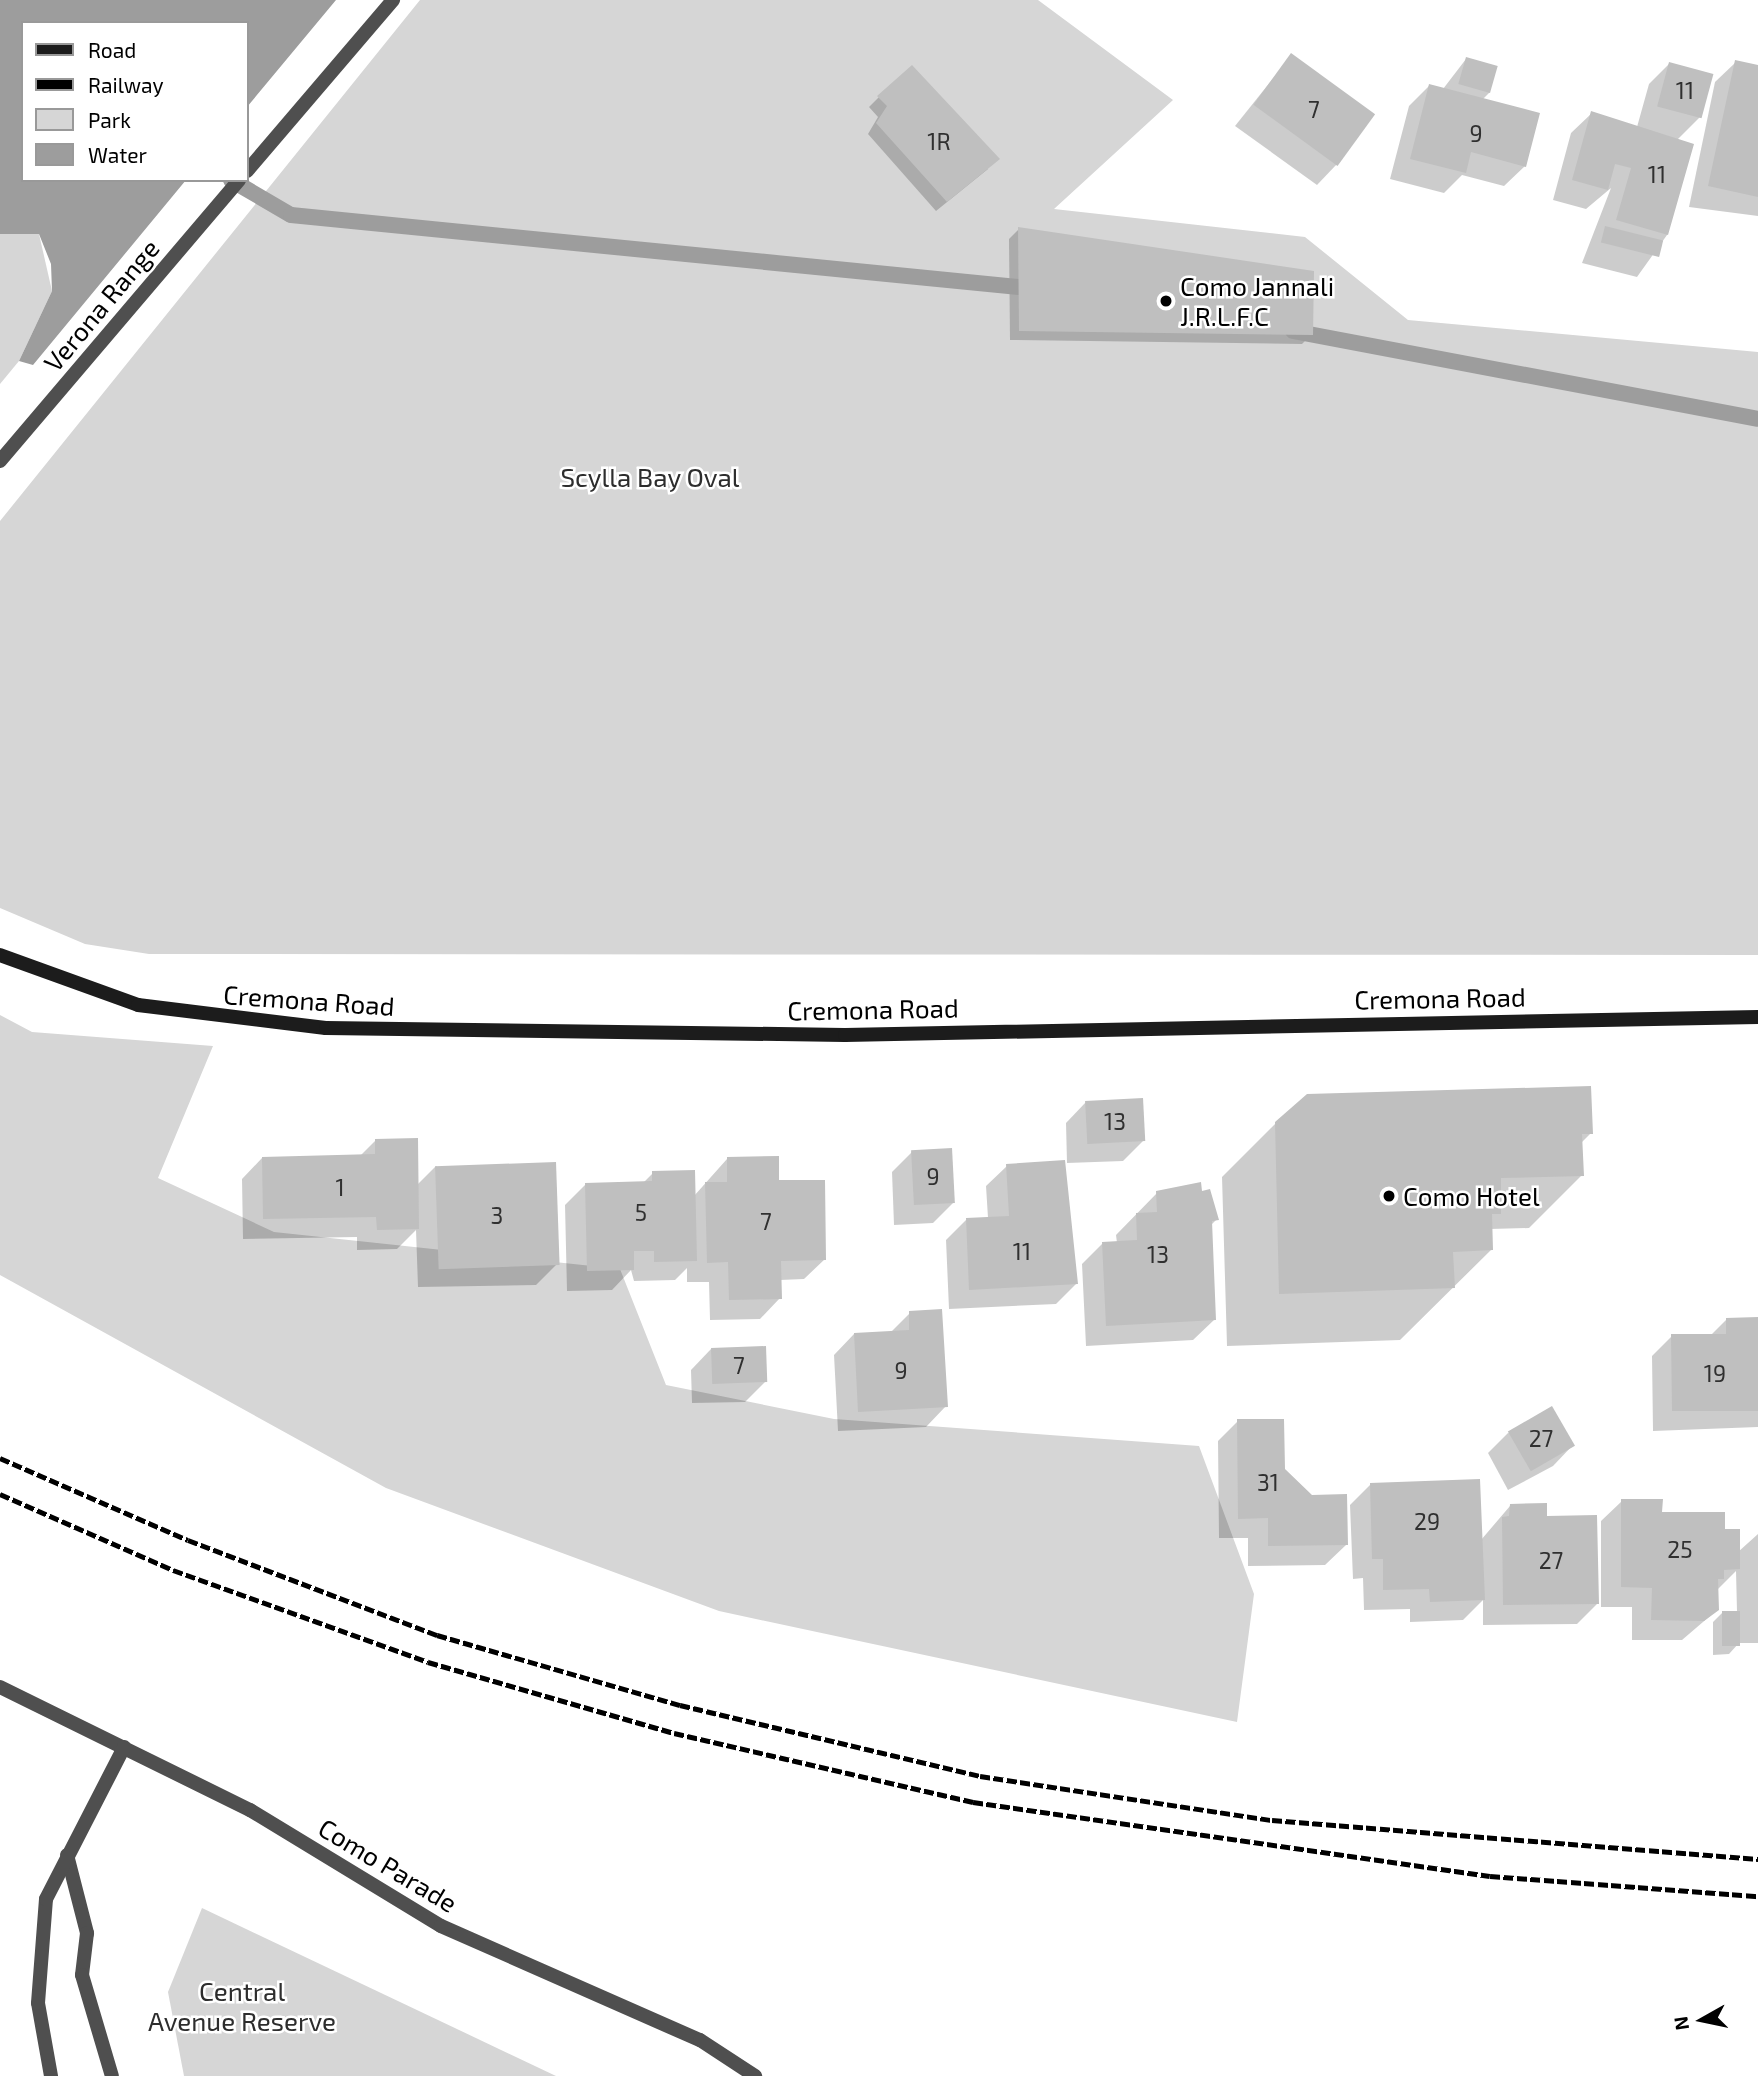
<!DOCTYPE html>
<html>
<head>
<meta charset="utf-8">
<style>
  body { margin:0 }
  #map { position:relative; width:1758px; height:2076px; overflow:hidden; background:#fff; font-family:"Exo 2",sans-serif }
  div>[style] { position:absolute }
  .green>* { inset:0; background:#d6d6d6 }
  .water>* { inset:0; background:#9d9d9d }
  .shadow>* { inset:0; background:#0003 }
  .stream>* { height:16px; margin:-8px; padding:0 8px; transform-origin:8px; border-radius:8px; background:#9d9d9d }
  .building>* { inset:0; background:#bfbfbf; transform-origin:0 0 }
  .street>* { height:14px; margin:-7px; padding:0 7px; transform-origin:7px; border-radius:7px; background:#4f4f4f }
  .secondary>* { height:14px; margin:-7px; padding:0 7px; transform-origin:7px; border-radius:7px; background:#1c1c1c }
  .rail>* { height:5px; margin-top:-2.5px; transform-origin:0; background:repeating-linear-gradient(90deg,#000 0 10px,transparent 0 13.5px) }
  .dots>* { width:19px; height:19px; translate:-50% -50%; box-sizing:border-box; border:4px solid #fff; border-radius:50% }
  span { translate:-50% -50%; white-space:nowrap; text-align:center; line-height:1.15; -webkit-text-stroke:5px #fff; paint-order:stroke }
  .number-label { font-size:23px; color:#303030 }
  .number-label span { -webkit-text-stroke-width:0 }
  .poi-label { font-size:26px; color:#000 }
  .left { translate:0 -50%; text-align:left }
  .street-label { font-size:26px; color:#000 }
  .park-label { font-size:26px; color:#2d2d2d }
  .legend { position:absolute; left:21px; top:21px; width:228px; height:161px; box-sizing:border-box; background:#fff; border:2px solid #999; margin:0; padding:9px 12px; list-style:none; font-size:21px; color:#000 }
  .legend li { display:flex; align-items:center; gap:14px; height:35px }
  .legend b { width:35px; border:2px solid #999 }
  .north { position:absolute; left:1667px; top:1985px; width:70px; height:70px; -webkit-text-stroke:5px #fff; paint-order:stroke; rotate:261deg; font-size:19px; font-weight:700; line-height:28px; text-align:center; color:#000 }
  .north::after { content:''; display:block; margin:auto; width:24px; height:32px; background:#000; clip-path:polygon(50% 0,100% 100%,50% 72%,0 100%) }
</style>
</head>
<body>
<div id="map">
  <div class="green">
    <i style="clip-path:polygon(420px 0,1038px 0,1173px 100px,1054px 209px,1305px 237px,1408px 320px,1758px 352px,1758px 955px,149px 954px,85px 944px,0 908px,0 521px)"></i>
    <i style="clip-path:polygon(0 234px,39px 234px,52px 291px,19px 361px,0 384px)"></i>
    <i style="clip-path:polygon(0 1015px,32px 1032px,213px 1046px,158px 1178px,274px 1232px,620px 1269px,666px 1385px,834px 1419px,1199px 1446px,1254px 1594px,1237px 1722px,719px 1611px,386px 1488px,0 1275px)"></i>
    <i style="clip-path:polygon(202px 1908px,556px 2076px,184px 2076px,168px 1992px)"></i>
  </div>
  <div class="water">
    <i style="clip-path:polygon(0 0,336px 0,247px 107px,247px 23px,23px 23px,23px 180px,186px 180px,33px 365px,19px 361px,52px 291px,51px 264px,39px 234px,0 234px)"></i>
  </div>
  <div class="shadow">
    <i style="clip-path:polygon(1291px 56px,1337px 164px,1317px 185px,1235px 126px)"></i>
    <i style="clip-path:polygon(1466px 59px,1490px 92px,1482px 100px,1525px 166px,1504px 186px,1462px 175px,1444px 193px,1390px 179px,1409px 106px,1429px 86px,1443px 89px)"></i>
    <i style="clip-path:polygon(1736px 62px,1758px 67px,1758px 216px,1689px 207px,1715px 82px)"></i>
    <i style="clip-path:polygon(1669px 64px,1700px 117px,1677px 140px,1667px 235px,1637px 277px,1582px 263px,1611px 188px,1586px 209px,1553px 200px,1571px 133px,1592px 113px,1637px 127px,1649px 84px)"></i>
    <i style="clip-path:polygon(879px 97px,988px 169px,936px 211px,868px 134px,878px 117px,869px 107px)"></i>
    <i style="clip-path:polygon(1019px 229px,1312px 334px,1302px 344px,1010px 340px,1009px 239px)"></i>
    <i style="clip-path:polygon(1086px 1102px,1144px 1140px,1123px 1161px,1067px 1163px,1066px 1123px)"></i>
    <i style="clip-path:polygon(1276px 1123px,1591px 1133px,1581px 1143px,1582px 1175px,1529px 1228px,1490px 1229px,1491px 1250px,1400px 1340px,1227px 1346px,1222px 1177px)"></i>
    <i style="clip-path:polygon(376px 1140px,417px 1185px,436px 1166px,557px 1264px,536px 1285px,418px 1287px,416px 1230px,397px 1249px,357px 1250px,357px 1237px,243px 1239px,242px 1179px,262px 1158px,360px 1156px)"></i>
    <i style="clip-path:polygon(912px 1152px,954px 1202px,933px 1223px,894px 1225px,892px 1172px)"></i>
    <i style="clip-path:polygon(727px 1159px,777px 1182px,825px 1259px,804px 1279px,780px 1280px,780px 1298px,760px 1319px,710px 1320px,709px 1282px,687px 1282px,687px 1268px,675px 1280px,634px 1281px,631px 1270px,612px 1290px,567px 1291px,565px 1205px,585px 1185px,643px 1183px,653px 1173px,694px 1196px)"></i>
    <i style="clip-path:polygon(1007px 1166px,1076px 1284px,1056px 1304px,949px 1309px,946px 1240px,966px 1220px,988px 1218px,986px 1186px)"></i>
    <i style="clip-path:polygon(1157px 1193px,1201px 1193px,1217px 1219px,1210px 1226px,1214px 1320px,1193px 1340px,1086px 1346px,1082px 1264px,1102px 1244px,1117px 1243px,1116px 1235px)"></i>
    <i style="clip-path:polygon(910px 1313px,946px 1406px,926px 1427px,838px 1431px,834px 1355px,854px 1334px,890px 1333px)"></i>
    <i style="clip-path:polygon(1727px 1319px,1758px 1319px,1758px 1427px,1653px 1431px,1652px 1356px,1672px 1336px,1711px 1335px)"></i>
    <i style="clip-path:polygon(711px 1349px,766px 1381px,745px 1402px,692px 1403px,691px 1370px)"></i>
    <i style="clip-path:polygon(1238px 1421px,1346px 1545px,1325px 1565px,1248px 1566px,1248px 1538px,1219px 1538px,1218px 1441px)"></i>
    <i style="clip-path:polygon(1508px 1433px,1573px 1445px,1553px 1466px,1508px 1490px,1488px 1453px)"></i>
    <i style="clip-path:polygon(1371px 1484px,1481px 1540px,1510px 1506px,1545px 1518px,1598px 1603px,1577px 1624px,1483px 1625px,1483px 1600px,1463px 1620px,1410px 1622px,1410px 1609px,1364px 1610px,1363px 1578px,1353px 1579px,1350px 1505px)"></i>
    <i style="clip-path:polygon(1622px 1501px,1723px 1531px,1738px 1552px,1758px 1534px,1758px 1643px,1739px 1643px,1729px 1654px,1713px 1655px,1713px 1622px,1723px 1612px,1737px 1612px,1736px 1571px,1718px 1589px,1717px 1610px,1682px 1640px,1632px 1640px,1632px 1607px,1601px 1607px,1601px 1521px)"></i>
  </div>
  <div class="stream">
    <i style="left:231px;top:180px;width:69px;rotate:30.3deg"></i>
    <i style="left:291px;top:215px;width:752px;rotate:5.65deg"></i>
    <i style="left:1293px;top:331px;width:473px;rotate:10.7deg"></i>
  </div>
  <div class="building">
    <i style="left:1291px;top:53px;width:104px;height:64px;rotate:36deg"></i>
    <i style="left:1466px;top:57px;width:33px;height:28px;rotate:16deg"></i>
    <i style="clip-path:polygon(1735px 60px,1758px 65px,1758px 197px,1708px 186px)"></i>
    <i style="left:1669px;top:62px;width:46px;height:46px;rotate:15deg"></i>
    <i style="clip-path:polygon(912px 65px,1000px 159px,947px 202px,876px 123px,887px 106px,877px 96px)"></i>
    <i style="clip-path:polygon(1429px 84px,1540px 113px,1526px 167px,1471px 152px,1466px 173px,1410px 159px)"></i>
    <i style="clip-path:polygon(1591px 111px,1694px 144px,1668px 235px,1616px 220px,1631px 168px,1615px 164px,1608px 190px,1572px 180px)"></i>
    <i style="left:1605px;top:226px;width:60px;height:17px;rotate:14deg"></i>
    <i style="clip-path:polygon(1018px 227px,1314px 271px,1313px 335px,1019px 331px)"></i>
    <i style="clip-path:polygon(1591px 1086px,1593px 1134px,1582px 1134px,1584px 1176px,1501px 1178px,1501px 1214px,1492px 1214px,1493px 1250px,1453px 1252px,1455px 1288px,1279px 1294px,1275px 1122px,1307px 1094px)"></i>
    <i style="left:1143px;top:1098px;width:43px;height:58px;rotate:87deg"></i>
    <i style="clip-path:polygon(418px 1138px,419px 1229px,377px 1230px,376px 1217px,263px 1219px,262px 1157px,375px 1154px,375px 1139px)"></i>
    <i style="left:952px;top:1148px;width:55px;height:41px;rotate:87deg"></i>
    <i style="clip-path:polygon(779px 1156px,779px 1180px,825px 1180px,826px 1260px,781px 1261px,782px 1299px,729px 1300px,728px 1262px,707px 1263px,705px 1182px,727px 1182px,727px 1157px)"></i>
    <i style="clip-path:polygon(1065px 1160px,1078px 1284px,969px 1290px,966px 1218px,1009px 1216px,1006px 1164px)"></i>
    <i style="left:556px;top:1162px;width:103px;height:121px;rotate:88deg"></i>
    <i style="clip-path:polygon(695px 1170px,697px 1261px,654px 1262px,654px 1251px,634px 1251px,634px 1270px,587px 1271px,585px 1183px,652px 1181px,652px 1171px)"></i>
    <i style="clip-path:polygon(1201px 1182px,1202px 1191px,1210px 1189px,1219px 1220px,1212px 1221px,1216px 1320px,1106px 1326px,1102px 1242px,1137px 1240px,1136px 1213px,1157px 1212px,1156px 1191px)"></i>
    <i style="clip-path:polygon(942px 1309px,948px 1407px,858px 1412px,854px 1333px,909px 1330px,909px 1311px)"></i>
    <i style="clip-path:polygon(1758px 1317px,1758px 1411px,1672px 1411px,1671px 1334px,1726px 1334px,1726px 1318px)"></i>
    <i style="left:766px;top:1346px;width:36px;height:55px;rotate:88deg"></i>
    <i style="left:1552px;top:1406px;width:46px;height:51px;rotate:60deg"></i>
    <i style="clip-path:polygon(1237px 1419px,1284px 1419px,1285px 1469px,1312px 1495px,1347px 1494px,1348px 1545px,1268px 1546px,1268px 1518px,1238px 1519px)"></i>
    <i style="clip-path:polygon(1480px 1479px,1485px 1600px,1430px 1602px,1429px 1589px,1383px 1590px,1383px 1559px,1372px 1559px,1370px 1483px)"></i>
    <i style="clip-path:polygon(1621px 1499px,1663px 1499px,1662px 1512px,1725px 1512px,1725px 1529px,1740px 1529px,1740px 1569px,1724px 1570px,1724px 1579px,1718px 1579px,1719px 1610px,1704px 1621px,1651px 1620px,1652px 1588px,1621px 1587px)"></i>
    <i style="clip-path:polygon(1547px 1503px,1547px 1516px,1597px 1515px,1599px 1604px,1503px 1605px,1502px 1517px,1509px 1516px,1510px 1504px)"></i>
    <i style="left:1722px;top:1611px;width:18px;height:35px"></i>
  </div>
  <div class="street">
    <i style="left:247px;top:171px;width:225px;rotate:-49.5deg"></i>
    <i style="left:0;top:461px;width:369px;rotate:-49.6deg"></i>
    <i style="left:0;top:1687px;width:279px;rotate:26.2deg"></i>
    <i style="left:250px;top:1810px;width:223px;rotate:31.3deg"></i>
    <i style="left:441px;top:1926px;width:283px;rotate:23.8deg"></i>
    <i style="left:700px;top:2040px;width:66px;rotate:33.2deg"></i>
    <i style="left:67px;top:1855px;width:81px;rotate:75.6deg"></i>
    <i style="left:87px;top:1933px;width:42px;rotate:96.8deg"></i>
    <i style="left:82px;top:1975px;width:105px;rotate:73.5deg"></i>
    <i style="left:51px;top:2076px;width:74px;rotate:-100.1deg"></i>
    <i style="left:38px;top:2003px;width:104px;rotate:-85.6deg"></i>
    <i style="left:46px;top:1899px;width:171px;rotate:-62.8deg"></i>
  </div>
  <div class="secondary">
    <i style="left:0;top:955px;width:147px;rotate:19.9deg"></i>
    <i style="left:138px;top:1005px;width:189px;rotate:7deg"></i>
    <i style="left:326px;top:1028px;width:519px;rotate:0.77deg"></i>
    <i style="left:845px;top:1035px;width:913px;rotate:-1.13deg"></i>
  </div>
  <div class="rail">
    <i style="left:0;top:1458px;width:205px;rotate:23.6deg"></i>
    <i style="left:188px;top:1540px;width:267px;rotate:20.9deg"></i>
    <i style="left:437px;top:1635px;width:253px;rotate:16.1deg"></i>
    <i style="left:680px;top:1705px;width:308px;rotate:13.3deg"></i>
    <i style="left:980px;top:1776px;width:295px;rotate:8.6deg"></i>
    <i style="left:1272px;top:1820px;width:488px;rotate:4.6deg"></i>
    <i style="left:0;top:1494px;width:189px;rotate:23.7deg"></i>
    <i style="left:173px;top:1570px;width:271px;rotate:19.8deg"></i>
    <i style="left:428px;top:1662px;width:256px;rotate:16.1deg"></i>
    <i style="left:674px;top:1733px;width:307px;rotate:13deg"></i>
    <i style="left:973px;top:1802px;width:522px;rotate:8.15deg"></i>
    <i style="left:1490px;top:1876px;width:269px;rotate:4.3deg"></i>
  </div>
  <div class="dots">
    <i style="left:1166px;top:301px;background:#000"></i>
    <i style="left:1389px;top:1196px;background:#000"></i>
  </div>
  <div class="number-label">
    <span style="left:1685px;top:90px">11</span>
    <span style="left:1314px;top:109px">7</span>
    <span style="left:1476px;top:133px">9</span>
    <span style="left:939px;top:141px">1R</span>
    <span style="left:1657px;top:174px">11</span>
    <span style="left:1115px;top:1121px">13</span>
    <span style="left:933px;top:1176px">9</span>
    <span style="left:340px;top:1187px">1</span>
    <span style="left:641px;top:1212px">5</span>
    <span style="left:497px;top:1215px">3</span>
    <span style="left:766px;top:1221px">7</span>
    <span style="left:1022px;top:1251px">11</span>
    <span style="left:1158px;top:1254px">13</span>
    <span style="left:739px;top:1365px">7</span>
    <span style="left:901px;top:1370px">9</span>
    <span style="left:1715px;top:1373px">19</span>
    <span style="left:1541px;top:1438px">27</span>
    <span style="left:1268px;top:1482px">31</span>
    <span style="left:1427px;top:1521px">29</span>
    <span style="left:1680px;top:1549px">25</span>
    <span style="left:1551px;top:1560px">27</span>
  </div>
  <div class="poi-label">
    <span class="left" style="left:1180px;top:301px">Como Jannali<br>J.R.L.F.C</span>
    <span class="left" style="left:1403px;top:1196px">Como Hotel</span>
  </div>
  <div class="street-label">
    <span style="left:101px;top:305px;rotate:-50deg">Verona Range</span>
    <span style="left:1440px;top:998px;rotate:-1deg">Cremona Road</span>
    <span style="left:309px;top:1000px;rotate:4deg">Cremona Road</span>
    <span style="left:873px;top:1009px;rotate:-1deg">Cremona Road</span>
    <span style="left:388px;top:1865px;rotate:31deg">Como Parade</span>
  </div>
  <div class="park-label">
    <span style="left:650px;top:477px">Scylla Bay Oval</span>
    <span style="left:242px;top:2006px">Central<br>Avenue Reserve</span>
  </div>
  <ul class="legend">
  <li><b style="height:9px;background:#1c1c1c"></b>Road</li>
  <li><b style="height:9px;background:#000"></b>Railway</li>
  <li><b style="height:19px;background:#d6d6d6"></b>Park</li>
  <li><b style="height:19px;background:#9d9d9d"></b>Water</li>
  </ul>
  <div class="north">N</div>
</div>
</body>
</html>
